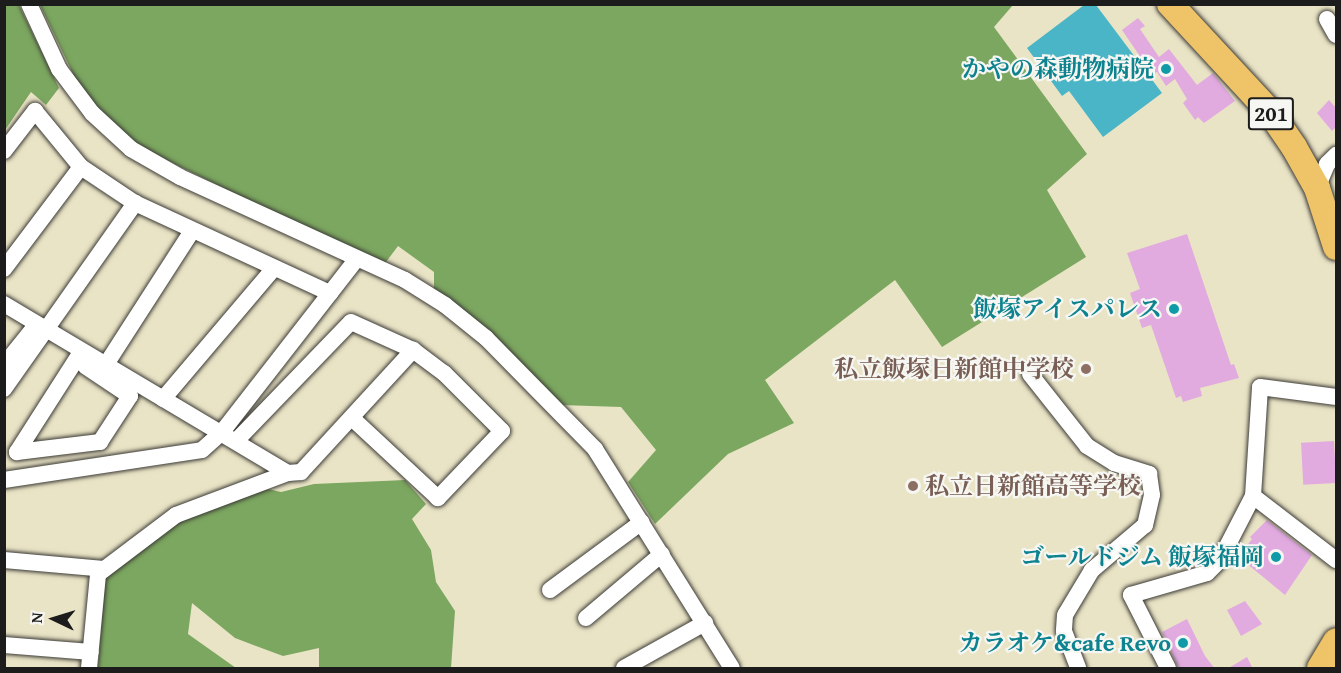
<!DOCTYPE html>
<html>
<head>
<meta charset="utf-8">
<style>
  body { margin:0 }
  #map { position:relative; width:1341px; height:673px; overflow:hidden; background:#eae4c6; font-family:"Gentium Book Plus","Noto Serif JP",serif }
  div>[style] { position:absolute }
  .forest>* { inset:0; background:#7ca760 }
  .water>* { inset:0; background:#4ab5c7 }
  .building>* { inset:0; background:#e1abe0; transform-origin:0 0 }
  .roads { filter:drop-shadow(0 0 2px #3b3a36) drop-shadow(0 0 2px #3b3a36) }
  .minor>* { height:16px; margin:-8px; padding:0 8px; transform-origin:8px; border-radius:8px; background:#fff }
  .highway>* { height:26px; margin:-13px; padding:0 13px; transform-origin:13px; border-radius:13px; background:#efc469 }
  .dots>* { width:16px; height:16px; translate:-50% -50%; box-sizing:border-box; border:3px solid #f6f6f2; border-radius:50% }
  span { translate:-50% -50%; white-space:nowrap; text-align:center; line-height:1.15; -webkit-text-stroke:4.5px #f6f6f2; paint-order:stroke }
  .shield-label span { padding:2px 4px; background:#f6f6f2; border:2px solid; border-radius:4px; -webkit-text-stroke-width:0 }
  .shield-label { font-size:22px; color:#1c1c1c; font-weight:700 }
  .culture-label { font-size:24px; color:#0d838f; font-weight:700 }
  .right { translate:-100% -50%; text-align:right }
  .education-label { font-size:24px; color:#785e54; font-weight:700 }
  .left { translate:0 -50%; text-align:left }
  .frame { position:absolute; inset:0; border:6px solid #1c1c1c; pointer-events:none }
  .north { position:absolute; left:24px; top:589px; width:60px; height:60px; -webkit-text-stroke:4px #f6f6f2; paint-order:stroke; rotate:274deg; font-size:16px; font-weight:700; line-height:24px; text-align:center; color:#1c1c1c }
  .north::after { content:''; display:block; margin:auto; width:21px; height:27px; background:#1c1c1c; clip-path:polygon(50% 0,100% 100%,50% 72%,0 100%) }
</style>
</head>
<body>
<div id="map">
  <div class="forest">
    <i style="clip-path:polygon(5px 4px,19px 5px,59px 88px,46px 105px,31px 92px,5px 130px)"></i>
    <i style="clip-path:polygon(40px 5px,1013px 5px,994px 27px,1087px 154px,1047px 190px,1086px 257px,942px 347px,895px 280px,765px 380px,794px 423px,728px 454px,655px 524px,628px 482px,656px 450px,621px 407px,561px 405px,434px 290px,434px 272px,398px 246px,383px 266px,136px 145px,100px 113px,77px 82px)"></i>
    <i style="clip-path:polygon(405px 480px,426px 504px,412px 519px,431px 550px,436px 582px,455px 611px,451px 668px,319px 668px,319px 648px,283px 656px,235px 638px,192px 603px,188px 634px,236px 668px,98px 668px,105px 578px,176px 522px,268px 489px,281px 492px,314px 484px)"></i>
  </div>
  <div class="water">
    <i style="clip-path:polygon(1084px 5px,1096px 5px,1162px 93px,1103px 137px,1069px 91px,1062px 96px,1027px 48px)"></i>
  </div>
  <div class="building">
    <i style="clip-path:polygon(1138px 18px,1145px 26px,1140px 29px,1159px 57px,1169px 49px,1197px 85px,1213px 73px,1235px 101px,1204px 123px,1198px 117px,1195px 120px,1183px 103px,1187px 99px,1175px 79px,1166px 86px,1157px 72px,1152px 74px,1122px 30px)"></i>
    <i style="clip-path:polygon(1329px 100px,1336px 108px,1336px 127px,1332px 131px,1317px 113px)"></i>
    <i style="clip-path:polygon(1187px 234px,1231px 365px,1234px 364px,1239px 378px,1200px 388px,1202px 396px,1183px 402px,1181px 396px,1176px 398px,1151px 325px,1142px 328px,1130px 293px,1140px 289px,1127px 253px)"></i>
    <i style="left:1334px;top:441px;width:42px;height:33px;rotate:87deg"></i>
    <i style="clip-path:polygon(1267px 520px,1312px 555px,1285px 595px,1241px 559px,1248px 551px,1245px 548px,1252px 539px,1250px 537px)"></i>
    <i style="clip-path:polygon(1245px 601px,1262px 624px,1241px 636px,1227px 610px)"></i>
    <i style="clip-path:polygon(1187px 619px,1205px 656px,1215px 669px,1179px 669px,1162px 632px)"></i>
    <i style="clip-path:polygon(1247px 657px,1253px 669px,1227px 669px)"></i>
  </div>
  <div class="roads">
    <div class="minor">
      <i style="left:29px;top:4px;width:72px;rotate:65.2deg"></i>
      <i style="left:59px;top:69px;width:55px;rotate:53.1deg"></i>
      <i style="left:92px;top:113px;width:53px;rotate:42.7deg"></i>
      <i style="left:131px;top:149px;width:56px;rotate:29.7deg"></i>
      <i style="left:180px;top:177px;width:247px;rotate:24.6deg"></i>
      <i style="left:405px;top:280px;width:47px;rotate:32deg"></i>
      <i style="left:445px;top:305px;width:53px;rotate:38.8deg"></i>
      <i style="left:486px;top:338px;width:156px;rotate:45.5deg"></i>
      <i style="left:595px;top:449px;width:258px;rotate:58deg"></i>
      <i style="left:1327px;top:19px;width:18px;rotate:61deg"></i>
      <i style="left:4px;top:151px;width:51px;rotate:-52.2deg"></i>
      <i style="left:35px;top:111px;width:72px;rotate:50.6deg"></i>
      <i style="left:81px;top:167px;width:65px;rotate:33.7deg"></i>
      <i style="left:135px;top:203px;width:215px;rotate:24.8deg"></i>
      <i style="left:1317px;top:188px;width:26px;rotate:-67deg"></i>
      <i style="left:1327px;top:164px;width:13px;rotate:-45deg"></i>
      <i style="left:4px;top:269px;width:128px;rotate:-53deg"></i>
      <i style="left:4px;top:304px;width:330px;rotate:30.8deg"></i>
      <i style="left:81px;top:352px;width:119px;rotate:122.6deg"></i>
      <i style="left:17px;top:452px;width:84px;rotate:-6.9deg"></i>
      <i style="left:100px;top:442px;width:55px;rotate:-56.9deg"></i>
      <i style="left:130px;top:396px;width:54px;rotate:-146.3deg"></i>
      <i style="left:4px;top:365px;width:51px;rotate:-51.3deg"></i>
      <i style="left:105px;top:366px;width:161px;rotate:-57.2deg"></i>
      <i style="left:1030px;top:374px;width:92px;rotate:51.6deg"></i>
      <i style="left:1087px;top:446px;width:32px;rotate:32deg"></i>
      <i style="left:1114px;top:463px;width:37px;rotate:17deg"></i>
      <i style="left:1149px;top:474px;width:21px;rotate:82deg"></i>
      <i style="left:1152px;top:495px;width:31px;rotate:103deg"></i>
      <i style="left:1145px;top:525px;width:70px;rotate:139.7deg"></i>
      <i style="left:1092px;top:570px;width:52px;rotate:121deg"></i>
      <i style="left:1065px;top:615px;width:16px;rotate:94deg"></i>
      <i style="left:1064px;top:631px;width:40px;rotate:69deg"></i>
      <i style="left:4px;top:389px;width:228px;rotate:-54.8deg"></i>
      <i style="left:163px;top:399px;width:172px;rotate:-49.7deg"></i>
      <i style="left:236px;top:441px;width:165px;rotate:-46deg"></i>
      <i style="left:351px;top:322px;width:68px;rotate:24.3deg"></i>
      <i style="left:413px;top:350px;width:39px;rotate:37deg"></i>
      <i style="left:444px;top:373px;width:82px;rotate:45deg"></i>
      <i style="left:502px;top:431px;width:93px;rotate:133.7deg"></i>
      <i style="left:438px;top:498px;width:117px;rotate:-137.1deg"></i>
      <i style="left:4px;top:480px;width:200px;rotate:-8.6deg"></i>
      <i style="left:202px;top:450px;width:27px;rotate:-42deg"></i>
      <i style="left:222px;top:432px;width:218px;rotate:-52.1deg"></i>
      <i style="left:1253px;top:496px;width:105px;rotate:37.6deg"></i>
      <i style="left:4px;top:560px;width:100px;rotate:5.1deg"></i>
      <i style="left:550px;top:590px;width:114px;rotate:-36.5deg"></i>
      <i style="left:586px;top:618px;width:99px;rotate:-40.1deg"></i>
      <i style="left:4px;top:645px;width:87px;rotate:4.6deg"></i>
      <i style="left:89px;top:668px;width:94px;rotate:-84.5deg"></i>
      <i style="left:98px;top:574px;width:98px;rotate:-37.1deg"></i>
      <i style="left:176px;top:515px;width:120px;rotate:-20.6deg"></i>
      <i style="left:288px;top:473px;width:13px;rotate:-4deg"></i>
      <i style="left:301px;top:472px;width:166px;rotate:-47.4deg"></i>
      <i style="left:624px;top:668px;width:93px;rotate:-29.1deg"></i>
      <i style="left:1168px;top:668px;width:82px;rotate:-116.9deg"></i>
      <i style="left:1131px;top:595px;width:79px;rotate:-16.1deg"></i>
      <i style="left:1207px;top:573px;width:18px;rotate:-45deg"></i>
      <i style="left:1220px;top:560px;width:72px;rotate:-62.7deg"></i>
      <i style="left:1253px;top:496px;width:109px;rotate:-86.3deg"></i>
      <i style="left:1260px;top:387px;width:77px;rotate:7.5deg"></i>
    </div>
    <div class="highway">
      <i style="left:1170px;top:4px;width:147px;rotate:47.2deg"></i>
      <i style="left:1270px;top:112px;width:42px;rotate:55.6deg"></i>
      <i style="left:1294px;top:147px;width:47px;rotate:60.7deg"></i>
      <i style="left:1317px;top:188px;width:62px;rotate:72.1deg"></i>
      <i style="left:1320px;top:668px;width:31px;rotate:-59deg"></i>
    </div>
  </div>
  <div class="dots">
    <i style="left:1166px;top:69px;background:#0f9aa8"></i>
    <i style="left:1174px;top:309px;background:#0f9aa8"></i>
    <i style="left:1086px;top:369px;background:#8d6e63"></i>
    <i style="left:913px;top:486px;background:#8d6e63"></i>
    <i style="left:1276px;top:557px;background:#0f9aa8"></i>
    <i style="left:1183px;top:643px;background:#0f9aa8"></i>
  </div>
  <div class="shield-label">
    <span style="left:1271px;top:114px">201</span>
  </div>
  <div class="culture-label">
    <span class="right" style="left:1154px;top:69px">かやの森動物病院</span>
    <span class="right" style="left:1162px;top:309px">飯塚アイスパレス</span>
    <span class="right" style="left:1264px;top:557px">ゴールドジム 飯塚福岡</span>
    <span class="right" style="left:1171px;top:643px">カラオケ&amp;cafe Revo</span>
  </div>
  <div class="education-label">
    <span class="right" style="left:1074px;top:369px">私立飯塚日新館中学校</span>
    <span class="left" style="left:925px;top:486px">私立日新館高等学校</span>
  </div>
  <div class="frame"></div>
  <div class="north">N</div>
</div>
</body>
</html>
